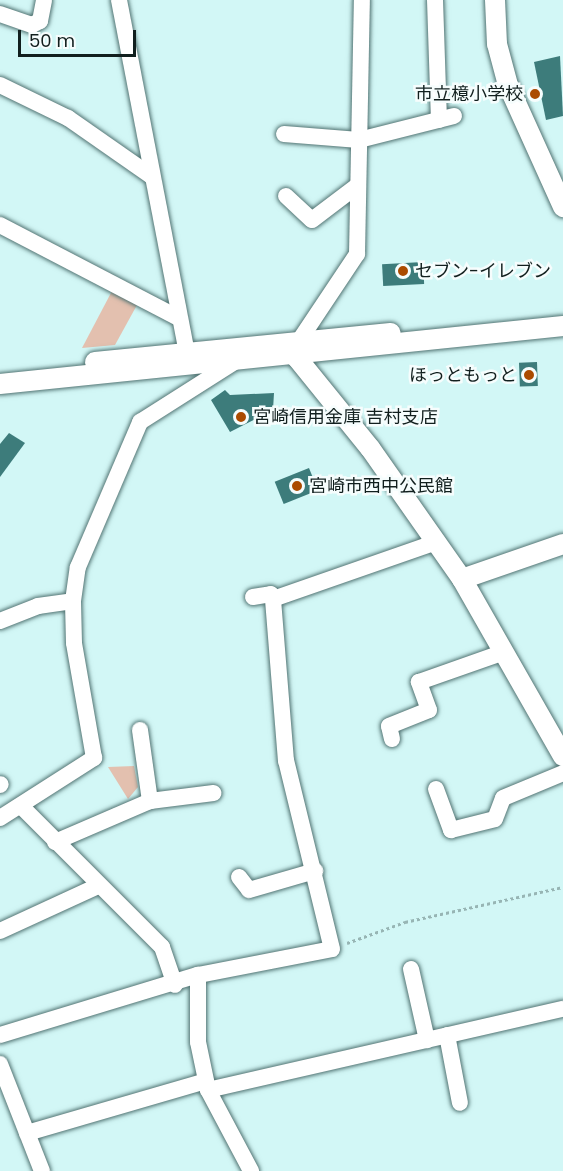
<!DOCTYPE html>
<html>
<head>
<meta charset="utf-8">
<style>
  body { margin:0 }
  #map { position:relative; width:563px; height:1171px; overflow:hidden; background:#d2f7f6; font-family:Poppins,"Noto Sans JP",sans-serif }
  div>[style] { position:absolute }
  .green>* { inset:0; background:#e3c0af }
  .building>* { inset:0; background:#3d7c7b; transform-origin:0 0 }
  .path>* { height:3px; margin-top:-1.5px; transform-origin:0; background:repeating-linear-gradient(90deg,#97b5b4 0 3px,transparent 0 6px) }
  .roads { filter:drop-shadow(0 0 2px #527473) drop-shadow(0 0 2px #527473) }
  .minor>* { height:16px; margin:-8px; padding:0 8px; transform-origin:8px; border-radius:8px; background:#fff }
  .tertiary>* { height:20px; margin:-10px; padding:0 10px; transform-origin:10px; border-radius:10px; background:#fff }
  .dots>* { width:16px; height:16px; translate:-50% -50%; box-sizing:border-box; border:3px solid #f6fdfd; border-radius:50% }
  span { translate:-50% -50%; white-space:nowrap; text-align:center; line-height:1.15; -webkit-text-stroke:5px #f6fdfd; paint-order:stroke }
  .poi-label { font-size:18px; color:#111f1e }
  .right { translate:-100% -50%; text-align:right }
  .left { translate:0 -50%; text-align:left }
  .scale { position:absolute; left:18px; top:30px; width:118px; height:27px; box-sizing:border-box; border:3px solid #111f1e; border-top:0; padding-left:8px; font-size:18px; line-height:21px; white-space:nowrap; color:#111f1e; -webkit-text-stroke:4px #f6fdfd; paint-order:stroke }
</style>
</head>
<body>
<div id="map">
  <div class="green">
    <i style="clip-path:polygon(112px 291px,137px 305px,115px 345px,82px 348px)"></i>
    <i style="clip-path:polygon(134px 766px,138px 787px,128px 799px,108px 767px)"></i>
  </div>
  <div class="building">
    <i style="clip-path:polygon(560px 56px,563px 116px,546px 120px,534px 62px)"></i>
    <i style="left:423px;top:262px;width:22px;height:41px;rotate:87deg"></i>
    <i style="left:537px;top:362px;width:24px;height:18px;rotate:88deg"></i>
    <i style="clip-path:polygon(225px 390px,230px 395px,274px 393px,273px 410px,230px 432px,211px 400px)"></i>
    <i style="clip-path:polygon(9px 433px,25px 443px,0 477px,0 444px)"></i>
    <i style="left:309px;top:468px;width:24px;height:37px;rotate:68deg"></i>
  </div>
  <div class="path">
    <i style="left:347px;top:943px;width:62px;rotate:-19.9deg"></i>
    <i style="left:405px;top:922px;width:162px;rotate:-12.5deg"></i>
  </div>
  <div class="roads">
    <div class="minor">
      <i style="left:119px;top:0;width:371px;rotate:79.1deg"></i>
      <i style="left:435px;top:0;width:120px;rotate:88.1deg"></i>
      <i style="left:0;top:14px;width:34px;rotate:19deg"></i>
      <i style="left:32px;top:25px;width:9px;rotate:-27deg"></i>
      <i style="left:40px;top:21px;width:21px;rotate:-79deg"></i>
      <i style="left:0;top:85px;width:76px;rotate:25.9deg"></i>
      <i style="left:68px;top:118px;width:101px;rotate:34.9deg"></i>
      <i style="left:284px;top:134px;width:75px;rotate:4.6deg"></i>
      <i style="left:359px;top:140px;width:98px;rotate:-14.2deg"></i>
      <i style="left:286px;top:196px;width:35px;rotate:43deg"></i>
      <i style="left:312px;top:220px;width:56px;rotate:-37.1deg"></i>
      <i style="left:0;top:225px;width:199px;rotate:27.5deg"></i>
      <i style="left:299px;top:341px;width:105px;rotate:-56.3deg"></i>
      <i style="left:357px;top:254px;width:254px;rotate:-88.9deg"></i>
      <i style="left:253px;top:597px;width:18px;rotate:-9deg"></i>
      <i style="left:271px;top:594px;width:5px;rotate:68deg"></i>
      <i style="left:0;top:621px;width:41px;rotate:-21.5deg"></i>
      <i style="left:38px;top:606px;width:35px;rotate:-8deg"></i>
      <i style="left:73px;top:601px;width:34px;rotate:-82deg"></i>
      <i style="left:78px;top:567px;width:158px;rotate:-66.8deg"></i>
      <i style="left:140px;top:422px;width:110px;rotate:-32.4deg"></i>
      <i style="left:140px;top:730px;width:72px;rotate:82deg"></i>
      <i style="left:392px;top:739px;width:13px;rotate:-103deg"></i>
      <i style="left:389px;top:726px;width:43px;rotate:-21.8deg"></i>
      <i style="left:429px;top:710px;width:30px;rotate:-110deg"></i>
      <i style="left:419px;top:682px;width:90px;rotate:-19.4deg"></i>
      <i style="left:0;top:785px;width:1px;rotate:-45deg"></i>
      <i style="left:436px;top:789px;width:44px;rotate:69.9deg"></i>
      <i style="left:451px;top:830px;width:45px;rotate:-14deg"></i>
      <i style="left:495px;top:819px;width:22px;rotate:-69deg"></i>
      <i style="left:503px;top:798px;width:65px;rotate:-22.6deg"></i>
      <i style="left:22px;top:807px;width:198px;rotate:45deg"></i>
      <i style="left:162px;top:947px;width:40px;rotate:71.1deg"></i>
      <i style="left:0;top:818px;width:112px;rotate:-32.6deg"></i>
      <i style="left:94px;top:758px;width:117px;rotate:-99.9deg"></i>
      <i style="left:74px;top:643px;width:42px;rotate:-91.4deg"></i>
      <i style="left:55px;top:842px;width:103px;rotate:-23.3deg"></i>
      <i style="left:150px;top:801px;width:64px;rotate:-7.2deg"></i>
      <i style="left:239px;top:877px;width:16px;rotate:52deg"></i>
      <i style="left:249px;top:890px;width:69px;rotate:-16.1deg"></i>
      <i style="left:0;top:931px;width:108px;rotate:-24.7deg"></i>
      <i style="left:411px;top:969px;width:73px;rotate:77.3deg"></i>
      <i style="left:198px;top:975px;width:67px;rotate:90deg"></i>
      <i style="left:198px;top:1042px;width:49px;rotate:78.2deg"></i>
      <i style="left:208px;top:1090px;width:92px;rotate:62deg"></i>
      <i style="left:0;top:1035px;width:207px;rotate:-16.9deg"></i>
      <i style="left:198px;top:975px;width:136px;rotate:-11deg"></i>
      <i style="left:332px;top:949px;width:194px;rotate:-103.7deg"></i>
      <i style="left:286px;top:761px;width:163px;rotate:-94.6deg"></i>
      <i style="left:273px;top:599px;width:174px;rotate:-19.2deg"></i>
      <i style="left:447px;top:1035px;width:69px;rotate:79.2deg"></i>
      <i style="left:0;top:1064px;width:115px;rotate:68.6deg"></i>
      <i style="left:208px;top:1090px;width:364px;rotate:-12.9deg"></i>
      <i style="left:27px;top:1133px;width:186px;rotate:-16.2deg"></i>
    </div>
    <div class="tertiary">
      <i style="left:495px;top:0;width:44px;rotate:87.4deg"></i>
      <i style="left:497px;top:44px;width:42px;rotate:75deg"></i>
      <i style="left:508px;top:85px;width:134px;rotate:65.7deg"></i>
      <i style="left:298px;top:347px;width:11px;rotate:95deg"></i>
      <i style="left:297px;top:358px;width:116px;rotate:51deg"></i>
      <i style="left:370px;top:448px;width:160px;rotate:54.9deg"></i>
      <i style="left:462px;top:579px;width:204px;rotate:60.3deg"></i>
      <i style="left:95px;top:362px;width:297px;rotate:-5.6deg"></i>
      <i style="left:0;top:384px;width:566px;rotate:-5.88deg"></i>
      <i style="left:462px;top:579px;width:107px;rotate:-19.1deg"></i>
    </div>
  </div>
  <div class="dots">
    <i style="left:535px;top:94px;background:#ab4b00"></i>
    <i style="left:403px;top:271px;background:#ab4b00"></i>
    <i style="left:529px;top:375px;background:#ab4b00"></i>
    <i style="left:241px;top:417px;background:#ab4b00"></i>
    <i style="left:297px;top:486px;background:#ab4b00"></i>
  </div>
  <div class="poi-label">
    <span class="right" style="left:523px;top:94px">市立檍小学校</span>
    <span class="left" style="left:415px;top:271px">セブン-イレブン</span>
    <span class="right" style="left:517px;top:375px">ほっともっと</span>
    <span class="left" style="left:253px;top:417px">宮崎信用金庫 吉村支店</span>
    <span class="left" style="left:309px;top:486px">宮崎市西中公民館</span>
  </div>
  <div class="scale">50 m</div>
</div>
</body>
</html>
